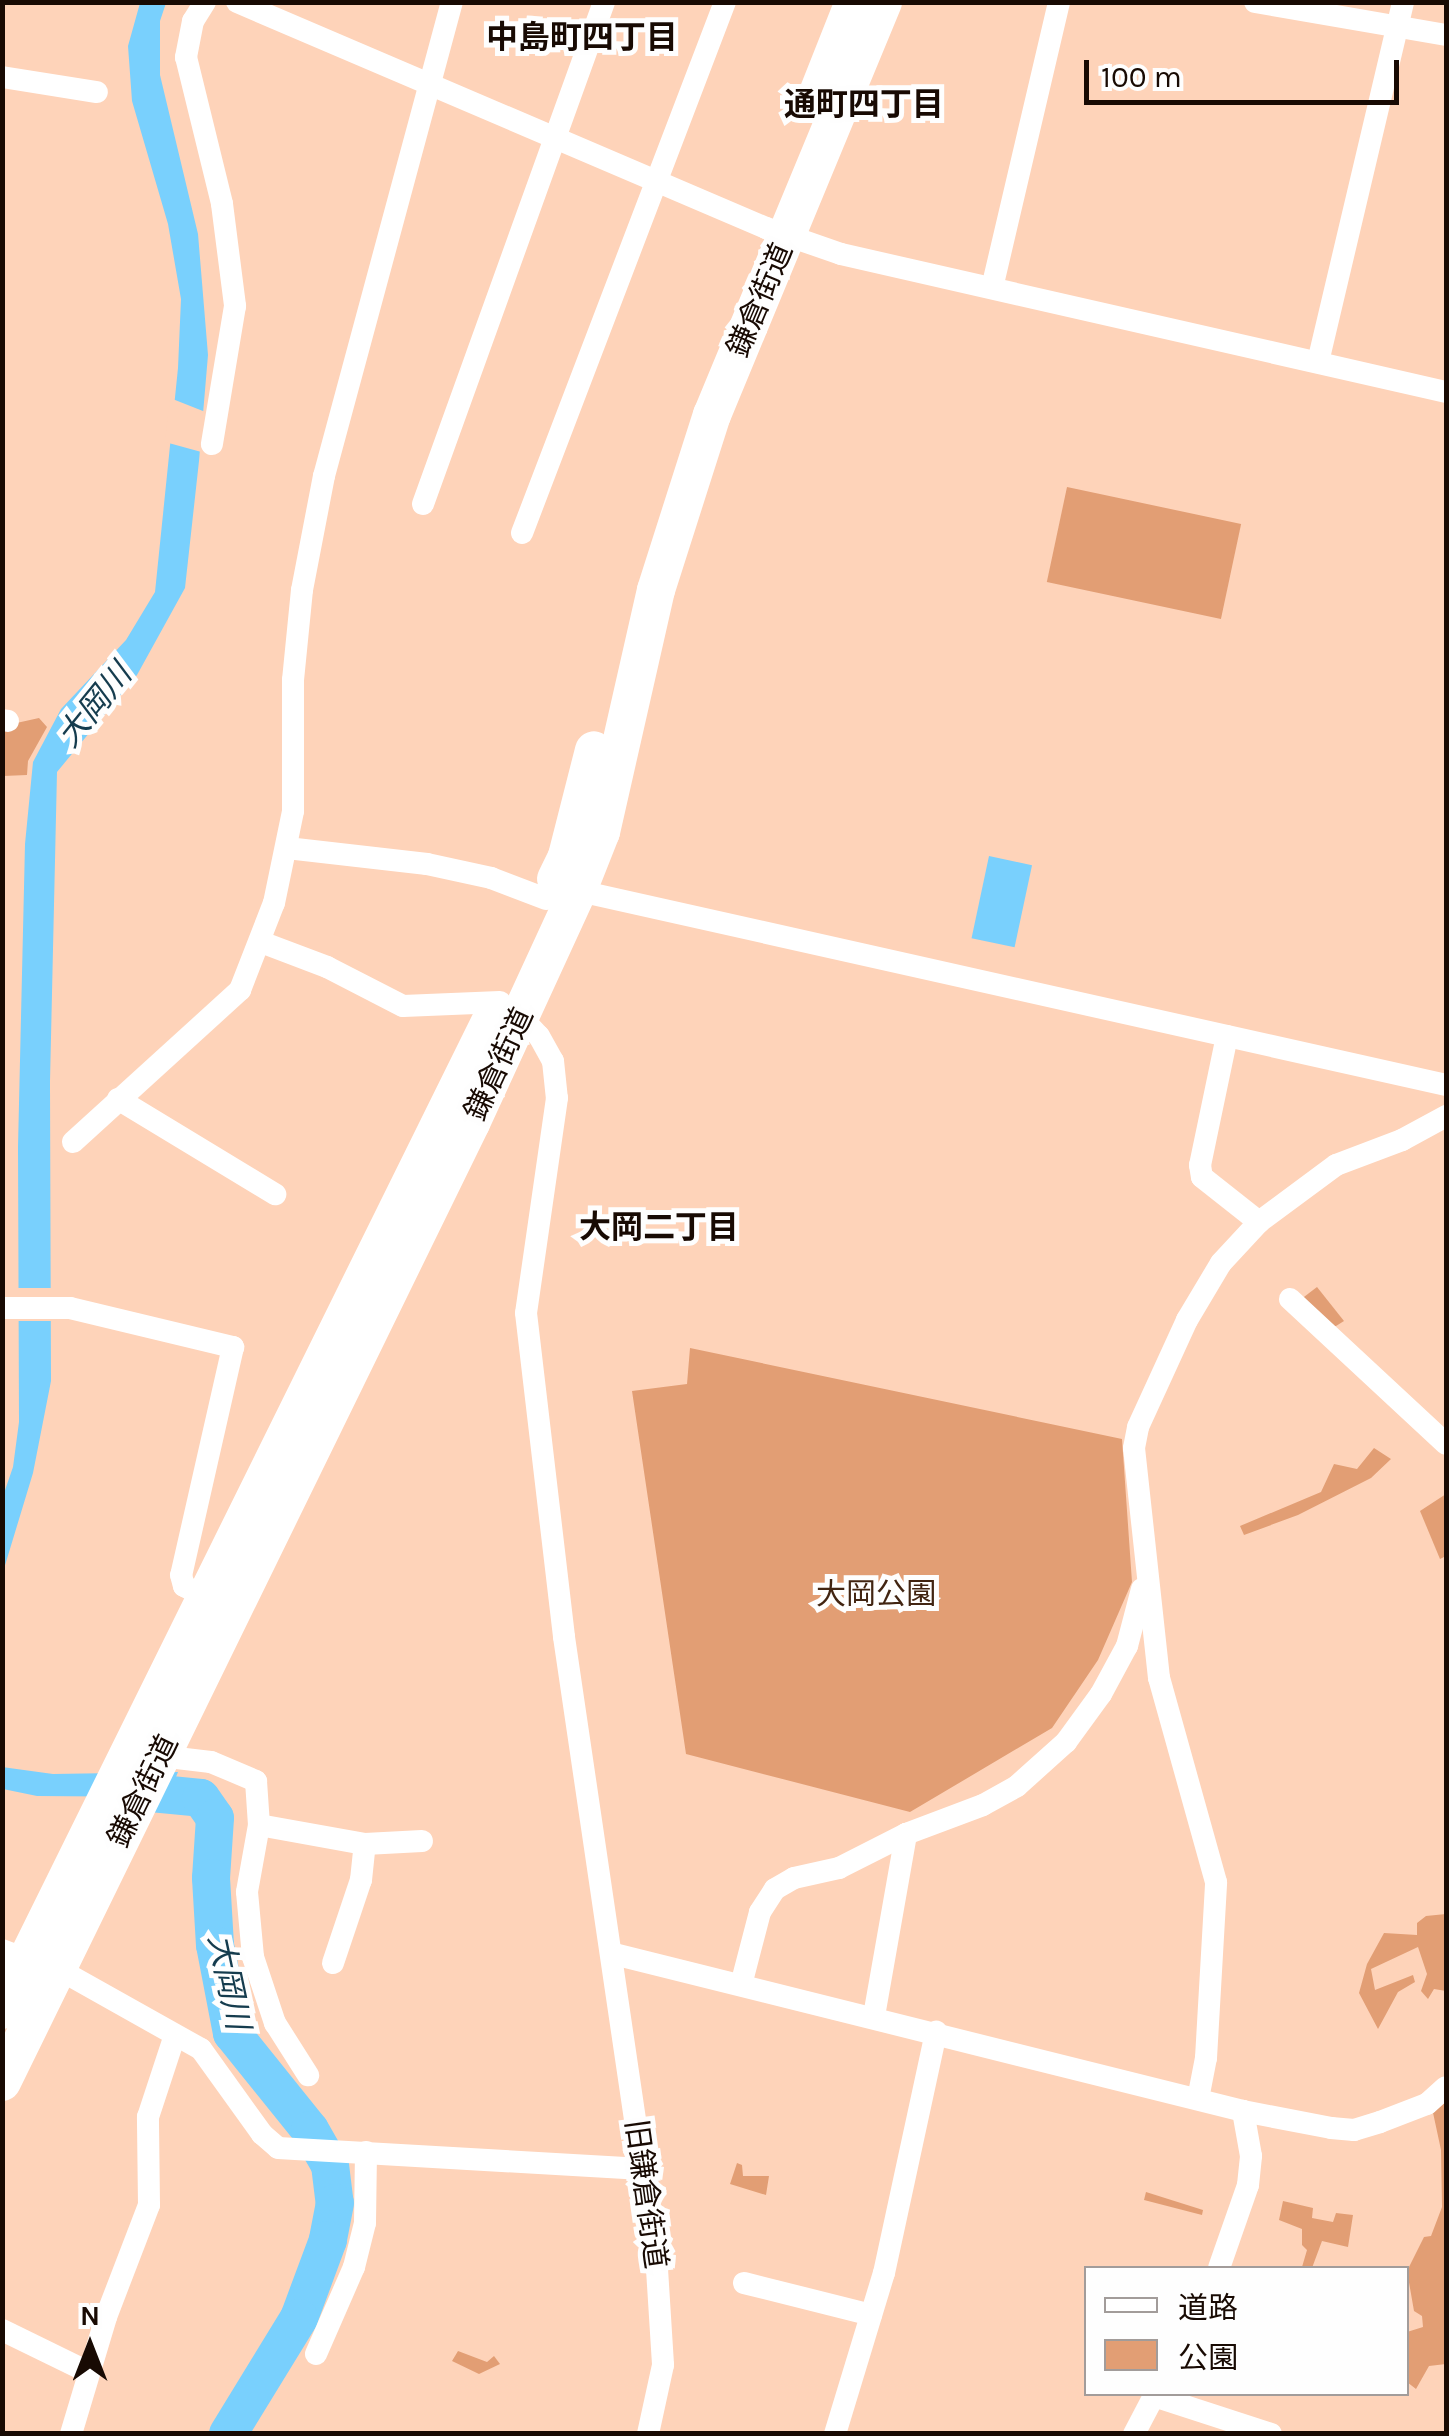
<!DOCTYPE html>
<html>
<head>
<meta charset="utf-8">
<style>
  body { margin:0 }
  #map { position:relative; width:1449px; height:2436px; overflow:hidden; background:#fed3b9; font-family:Karla,"Noto Sans JP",sans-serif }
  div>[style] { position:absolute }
  .green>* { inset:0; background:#e29e74; transform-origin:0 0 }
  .water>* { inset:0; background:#79d0fd; transform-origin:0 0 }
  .pier>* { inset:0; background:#fed3b9; transform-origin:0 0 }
  .river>* { height:38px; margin:-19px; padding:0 19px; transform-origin:19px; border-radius:19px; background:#79d0fd }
  .street>* { height:22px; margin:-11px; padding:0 11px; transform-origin:11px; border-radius:11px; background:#fff }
  .primary>* { height:38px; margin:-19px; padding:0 19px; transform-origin:19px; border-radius:19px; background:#fff }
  span { translate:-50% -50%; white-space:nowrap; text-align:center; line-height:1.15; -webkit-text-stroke:10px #fefefe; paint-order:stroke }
  .street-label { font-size:30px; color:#180a03 }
  .park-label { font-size:30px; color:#412411 }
  .neighbourhood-label { font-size:32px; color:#180a03; font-weight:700 }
  .water-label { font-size:32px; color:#153c4e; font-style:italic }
  .frame { position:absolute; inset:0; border:5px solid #180a03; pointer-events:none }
  .legend { position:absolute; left:1084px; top:2266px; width:325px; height:130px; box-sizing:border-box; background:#fefefe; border:2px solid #a29c9a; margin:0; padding:12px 18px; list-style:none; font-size:30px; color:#180a03 }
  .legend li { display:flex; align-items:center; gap:20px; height:50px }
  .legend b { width:50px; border:2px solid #a29c9a }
  .north { position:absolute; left:40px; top:2296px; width:100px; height:100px; -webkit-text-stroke:8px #fefefe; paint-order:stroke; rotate:0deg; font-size:28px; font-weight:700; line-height:40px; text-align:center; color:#180a03 }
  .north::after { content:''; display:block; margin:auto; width:35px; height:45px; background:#180a03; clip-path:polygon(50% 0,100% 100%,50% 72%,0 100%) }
  .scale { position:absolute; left:1084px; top:60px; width:315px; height:45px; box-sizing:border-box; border:5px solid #180a03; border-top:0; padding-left:12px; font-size:30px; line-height:35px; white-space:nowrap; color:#180a03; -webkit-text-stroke:8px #fefefe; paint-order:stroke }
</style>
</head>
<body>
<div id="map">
  <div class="green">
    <i style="left:1067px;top:487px;width:178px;height:97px;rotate:12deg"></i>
    <i style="clip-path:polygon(39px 718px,47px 727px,28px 761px,27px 775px,3px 776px,3px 726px)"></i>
    <i style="clip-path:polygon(1317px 1287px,1344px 1321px,1336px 1326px,1327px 1327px,1300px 1300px)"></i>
    <i style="clip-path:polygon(690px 1348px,1122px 1439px,1132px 1582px,1098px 1660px,1052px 1728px,910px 1812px,686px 1754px,632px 1391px,687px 1384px)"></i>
    <i style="clip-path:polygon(1374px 1448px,1391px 1459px,1371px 1478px,1298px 1515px,1244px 1535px,1240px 1526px,1321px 1492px,1334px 1464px,1357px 1469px)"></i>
    <i style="clip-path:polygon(1446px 1494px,1446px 1556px,1440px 1559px,1420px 1511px)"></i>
    <i style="clip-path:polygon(1446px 1914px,1446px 1991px,1434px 1989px,1428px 1999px,1421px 1991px,1427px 1974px,1418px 1947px,1371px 1969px,1375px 1990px,1413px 1975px,1415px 1982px,1398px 1992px,1378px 2029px,1359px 1993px,1367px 1964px,1384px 1933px,1417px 1935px,1417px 1923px,1426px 1916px)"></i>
    <i style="clip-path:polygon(1446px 2097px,1446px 2364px,1429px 2366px,1416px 2389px,1407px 2382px,1407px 2332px,1423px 2327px,1422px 2316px,1414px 2311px,1407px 2271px,1424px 2237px,1431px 2236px,1442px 2207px,1441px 2150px,1432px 2108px)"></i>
    <i style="clip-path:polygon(737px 2163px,742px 2165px,743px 2176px,769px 2176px,766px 2195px,730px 2184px)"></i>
    <i style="clip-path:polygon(1146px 2192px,1203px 2210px,1202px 2215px,1144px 2200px)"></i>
    <i style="clip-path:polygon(1283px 2201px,1313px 2208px,1312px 2218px,1333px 2222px,1336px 2213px,1353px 2215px,1348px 2247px,1322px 2241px,1312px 2268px,1302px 2267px,1307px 2250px,1302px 2245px,1302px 2229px,1279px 2220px)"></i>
    <i style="clip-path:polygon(458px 2351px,487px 2362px,494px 2356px,500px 2364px,479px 2374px,452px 2361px)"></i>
  </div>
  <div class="water">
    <i style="clip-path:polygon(140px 3px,166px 3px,160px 21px,160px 75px,198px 234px,208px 355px,199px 461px,185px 588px,137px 675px,57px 772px,50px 1082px,51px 1381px,33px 1473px,3px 1572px,3px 1496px,13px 1467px,19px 1422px,18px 1147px,25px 844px,33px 762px,61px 709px,126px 640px,155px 592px,178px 368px,181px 299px,168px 224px,132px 101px,128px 46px)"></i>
    <i style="left:989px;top:856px;width:44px;height:84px;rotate:12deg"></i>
    <i style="clip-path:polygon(2px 1767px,53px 1774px,178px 1772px,168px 1797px,37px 1796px,3px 1789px)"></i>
  </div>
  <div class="pier">
    <i style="clip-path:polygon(170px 398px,208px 413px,205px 453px,165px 442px)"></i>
    <i style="left:15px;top:1288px;width:42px;height:33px"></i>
  </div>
  <div class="river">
    <i style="left:120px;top:1790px;width:81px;rotate:5.6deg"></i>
    <i style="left:201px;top:1798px;width:24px;rotate:55deg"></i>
    <i style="left:215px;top:1818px;width:60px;rotate:93.8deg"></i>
    <i style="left:211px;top:1878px;width:67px;rotate:86.6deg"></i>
    <i style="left:215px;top:1945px;width:90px;rotate:79.1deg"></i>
    <i style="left:232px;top:2033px;width:124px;rotate:51.2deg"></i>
    <i style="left:310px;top:2130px;width:40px;rotate:60.3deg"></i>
    <i style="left:330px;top:2165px;width:38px;rotate:83deg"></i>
    <i style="left:335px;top:2203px;width:38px;rotate:101deg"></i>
    <i style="left:328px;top:2240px;width:83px;rotate:110.4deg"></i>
    <i style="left:299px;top:2318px;width:136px;rotate:121.5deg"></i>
  </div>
  <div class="street">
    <i style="left:205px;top:2px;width:22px;rotate:122deg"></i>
    <i style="left:193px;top:21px;width:37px;rotate:101deg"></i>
    <i style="left:186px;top:57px;width:151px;rotate:76.2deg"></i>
    <i style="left:222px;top:204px;width:103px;rotate:82.7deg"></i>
    <i style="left:235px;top:306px;width:140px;rotate:99.5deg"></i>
    <i style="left:237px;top:2px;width:575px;rotate:23.13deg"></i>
    <i style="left:766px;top:228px;width:79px;rotate:19.1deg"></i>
    <i style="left:841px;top:254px;width:621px;rotate:12.85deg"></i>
    <i style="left:1255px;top:2px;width:194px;rotate:9.8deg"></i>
    <i style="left:2px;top:77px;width:96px;rotate:9deg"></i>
    <i style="left:992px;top:288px;width:294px;rotate:-76.8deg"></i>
    <i style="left:1318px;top:362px;width:370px;rotate:-76.7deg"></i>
    <i style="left:423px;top:504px;width:534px;rotate:-70.17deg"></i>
    <i style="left:522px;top:533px;width:568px;rotate:-69.08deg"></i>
    <i style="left:2px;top:720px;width:6px;rotate:9deg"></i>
    <i style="left:287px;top:848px;width:141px;rotate:6.5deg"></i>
    <i style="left:427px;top:864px;width:66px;rotate:12.3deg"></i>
    <i style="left:491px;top:878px;width:59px;rotate:20.9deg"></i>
    <i style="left:566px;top:888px;width:902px;rotate:12.62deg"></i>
    <i style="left:261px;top:942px;width:71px;rotate:20.7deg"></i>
    <i style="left:327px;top:967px;width:85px;rotate:27.2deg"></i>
    <i style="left:403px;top:1006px;width:97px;rotate:-2.4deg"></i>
    <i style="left:521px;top:1017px;width:26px;rotate:47deg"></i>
    <i style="left:539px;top:1036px;width:29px;rotate:61deg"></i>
    <i style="left:553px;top:1061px;width:37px;rotate:84deg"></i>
    <i style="left:557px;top:1098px;width:217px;rotate:98.2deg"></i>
    <i style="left:526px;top:1313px;width:326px;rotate:83.3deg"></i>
    <i style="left:564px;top:1637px;width:639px;rotate:81.63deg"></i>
    <i style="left:657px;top:2269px;width:96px;rotate:86.4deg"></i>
    <i style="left:663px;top:2365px;width:71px;rotate:102.3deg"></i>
    <i style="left:1227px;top:1036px;width:132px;rotate:101.8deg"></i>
    <i style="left:1200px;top:1165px;width:12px;rotate:81deg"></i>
    <i style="left:1202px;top:1177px;width:73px;rotate:38.3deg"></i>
    <i style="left:118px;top:1099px;width:184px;rotate:31.2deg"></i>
    <i style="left:73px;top:1142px;width:226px;rotate:-42.3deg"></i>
    <i style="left:240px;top:990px;width:93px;rotate:-68.7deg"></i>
    <i style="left:274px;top:903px;width:94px;rotate:-78.3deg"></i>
    <i style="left:293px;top:811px;width:131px;rotate:-90deg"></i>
    <i style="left:293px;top:680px;width:90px;rotate:-84.3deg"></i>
    <i style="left:302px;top:590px;width:116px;rotate:-79.1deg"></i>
    <i style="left:324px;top:476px;width:491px;rotate:-74.9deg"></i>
    <i style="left:1290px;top:1299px;width:213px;rotate:42.9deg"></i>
    <i style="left:2px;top:1308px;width:68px"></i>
    <i style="left:70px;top:1308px;width:168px;rotate:13.5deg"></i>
    <i style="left:233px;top:1347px;width:234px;rotate:102.8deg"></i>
    <i style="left:181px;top:1575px;width:11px;rotate:75deg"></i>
    <i style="left:184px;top:1586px;width:25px;rotate:27deg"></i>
    <i style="left:160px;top:1756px;width:51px;rotate:6.7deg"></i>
    <i style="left:211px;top:1762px;width:49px;rotate:22.9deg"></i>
    <i style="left:256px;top:1781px;width:44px;rotate:86.1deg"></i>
    <i style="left:259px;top:1825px;width:68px;rotate:100.2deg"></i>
    <i style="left:247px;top:1892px;width:65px;rotate:84.7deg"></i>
    <i style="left:253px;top:1957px;width:70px;rotate:71.6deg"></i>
    <i style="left:275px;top:2023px;width:62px;rotate:57.6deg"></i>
    <i style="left:259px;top:1825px;width:108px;rotate:10.2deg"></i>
    <i style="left:365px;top:1844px;width:57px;rotate:-3deg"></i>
    <i style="left:2px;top:1950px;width:72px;rotate:20.5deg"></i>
    <i style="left:69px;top:1975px;width:151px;rotate:29.3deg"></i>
    <i style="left:201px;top:2049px;width:105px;rotate:54.3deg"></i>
    <i style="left:262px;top:2134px;width:21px;rotate:41deg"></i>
    <i style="left:278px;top:2148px;width:365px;rotate:3.3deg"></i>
    <i style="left:614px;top:1954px;width:648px;rotate:14.01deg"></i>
    <i style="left:1243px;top:2111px;width:90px;rotate:10.9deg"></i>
    <i style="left:1331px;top:2128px;width:23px;rotate:5deg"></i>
    <i style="left:1354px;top:2130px;width:27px;rotate:-17deg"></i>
    <i style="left:1380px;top:2122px;width:50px;rotate:-21deg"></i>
    <i style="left:1427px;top:2104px;width:25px;rotate:-42deg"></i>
    <i style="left:333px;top:1963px;width:88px;rotate:-71.4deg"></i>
    <i style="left:361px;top:1880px;width:36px;rotate:-84deg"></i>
    <i style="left:741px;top:1985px;width:75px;rotate:-75.4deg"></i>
    <i style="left:760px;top:1912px;width:27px;rotate:-57deg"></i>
    <i style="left:775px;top:1889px;width:22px;rotate:-30deg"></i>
    <i style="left:794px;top:1878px;width:46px;rotate:-12.5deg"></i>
    <i style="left:839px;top:1868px;width:75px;rotate:-26.9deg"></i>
    <i style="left:906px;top:1834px;width:82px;rotate:-20.6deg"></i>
    <i style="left:983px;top:1805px;width:39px;rotate:-29deg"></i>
    <i style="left:1017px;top:1786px;width:66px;rotate:-41.9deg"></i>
    <i style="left:1066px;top:1742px;width:59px;rotate:-53.9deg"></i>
    <i style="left:1101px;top:1694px;width:55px;rotate:-61.6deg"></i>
    <i style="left:1127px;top:1646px;width:59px;rotate:-75.3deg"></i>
    <i style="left:874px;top:2016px;width:185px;rotate:-80deg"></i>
    <i style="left:1198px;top:2099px;width:42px;rotate:-79deg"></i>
    <i style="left:1206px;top:2058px;width:176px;rotate:-86.7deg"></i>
    <i style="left:1216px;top:1882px;width:212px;rotate:-105.6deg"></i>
    <i style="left:1159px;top:1678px;width:231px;rotate:-96.2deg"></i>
    <i style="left:1134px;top:1448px;width:21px;rotate:-79deg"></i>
    <i style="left:1138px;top:1427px;width:118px;rotate:-65.4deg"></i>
    <i style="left:1187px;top:1320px;width:66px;rotate:-59.2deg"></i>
    <i style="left:1221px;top:1263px;width:56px;rotate:-47.2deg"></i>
    <i style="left:1259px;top:1222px;width:96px;rotate:-36.5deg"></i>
    <i style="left:1336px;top:1165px;width:71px;rotate:-20.7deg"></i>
    <i style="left:1402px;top:1140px;width:50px;rotate:-28.6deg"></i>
    <i style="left:1219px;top:2268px;width:88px;rotate:-70.7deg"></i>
    <i style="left:1248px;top:2185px;width:29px;rotate:-84deg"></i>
    <i style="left:1251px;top:2156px;width:46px;rotate:-100.1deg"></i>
    <i style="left:744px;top:2283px;width:131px;rotate:14.1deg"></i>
    <i style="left:2px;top:2330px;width:96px;rotate:26deg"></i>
    <i style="left:316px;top:2354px;width:95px;rotate:-66.4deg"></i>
    <i style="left:354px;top:2267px;width:45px;rotate:-76deg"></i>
    <i style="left:365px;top:2223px;width:71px;rotate:-89.2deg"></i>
    <i style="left:1154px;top:2396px;width:123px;rotate:18deg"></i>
    <i style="left:71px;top:2434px;width:122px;rotate:-73.3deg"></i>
    <i style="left:106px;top:2317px;width:120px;rotate:-69deg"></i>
    <i style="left:149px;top:2205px;width:88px;rotate:-90.7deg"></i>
    <i style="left:148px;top:2117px;width:86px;rotate:-71.8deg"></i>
    <i style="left:835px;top:2434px;width:168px;rotate:-73.1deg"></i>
    <i style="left:884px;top:2273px;width:247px;rotate:-77.8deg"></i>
    <i style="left:1134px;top:2434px;width:45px;rotate:-62.3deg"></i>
  </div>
  <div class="primary">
    <i style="left:818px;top:93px;width:98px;rotate:-68.4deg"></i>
    <i style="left:556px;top:879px;width:25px;rotate:-64deg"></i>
    <i style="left:567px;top:856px;width:109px;rotate:-75.7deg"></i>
    <i style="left:2px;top:2010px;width:1104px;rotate:-63.71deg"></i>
    <i style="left:2px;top:2082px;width:1068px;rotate:-63.94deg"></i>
    <i style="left:471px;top:1123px;width:256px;rotate:-65.3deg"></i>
    <i style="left:578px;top:890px;width:62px;rotate:-68.4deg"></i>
    <i style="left:601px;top:832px;width:248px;rotate:-77.2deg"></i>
    <i style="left:656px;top:590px;width:184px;rotate:-72.3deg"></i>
    <i style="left:712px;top:415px;width:447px;rotate:-67.5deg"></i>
  </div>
  <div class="street-label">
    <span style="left:760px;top:300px;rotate:-67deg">鎌倉街道</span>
    <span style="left:499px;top:1064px;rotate:-65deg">鎌倉街道</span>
    <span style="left:143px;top:1791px;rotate:-64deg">鎌倉街道</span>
    <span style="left:646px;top:2194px;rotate:82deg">旧鎌倉街道</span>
  </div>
  <div class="park-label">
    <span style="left:876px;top:1594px">大岡公園</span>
  </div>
  <div class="neighbourhood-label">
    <span style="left:582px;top:38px">中島町四丁目</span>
    <span style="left:864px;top:105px">通町四丁目</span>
    <span style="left:659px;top:1228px">大岡二丁目</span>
  </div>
  <div class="water-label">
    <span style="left:95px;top:706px;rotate:-51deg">大岡川</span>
    <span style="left:228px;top:1982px;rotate:78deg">大岡川</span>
  </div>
  <div class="frame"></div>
  <ul class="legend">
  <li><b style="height:12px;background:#fff"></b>道路</li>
  <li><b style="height:28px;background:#e29e74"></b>公園</li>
  </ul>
  <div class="north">N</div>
  <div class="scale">100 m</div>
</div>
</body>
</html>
